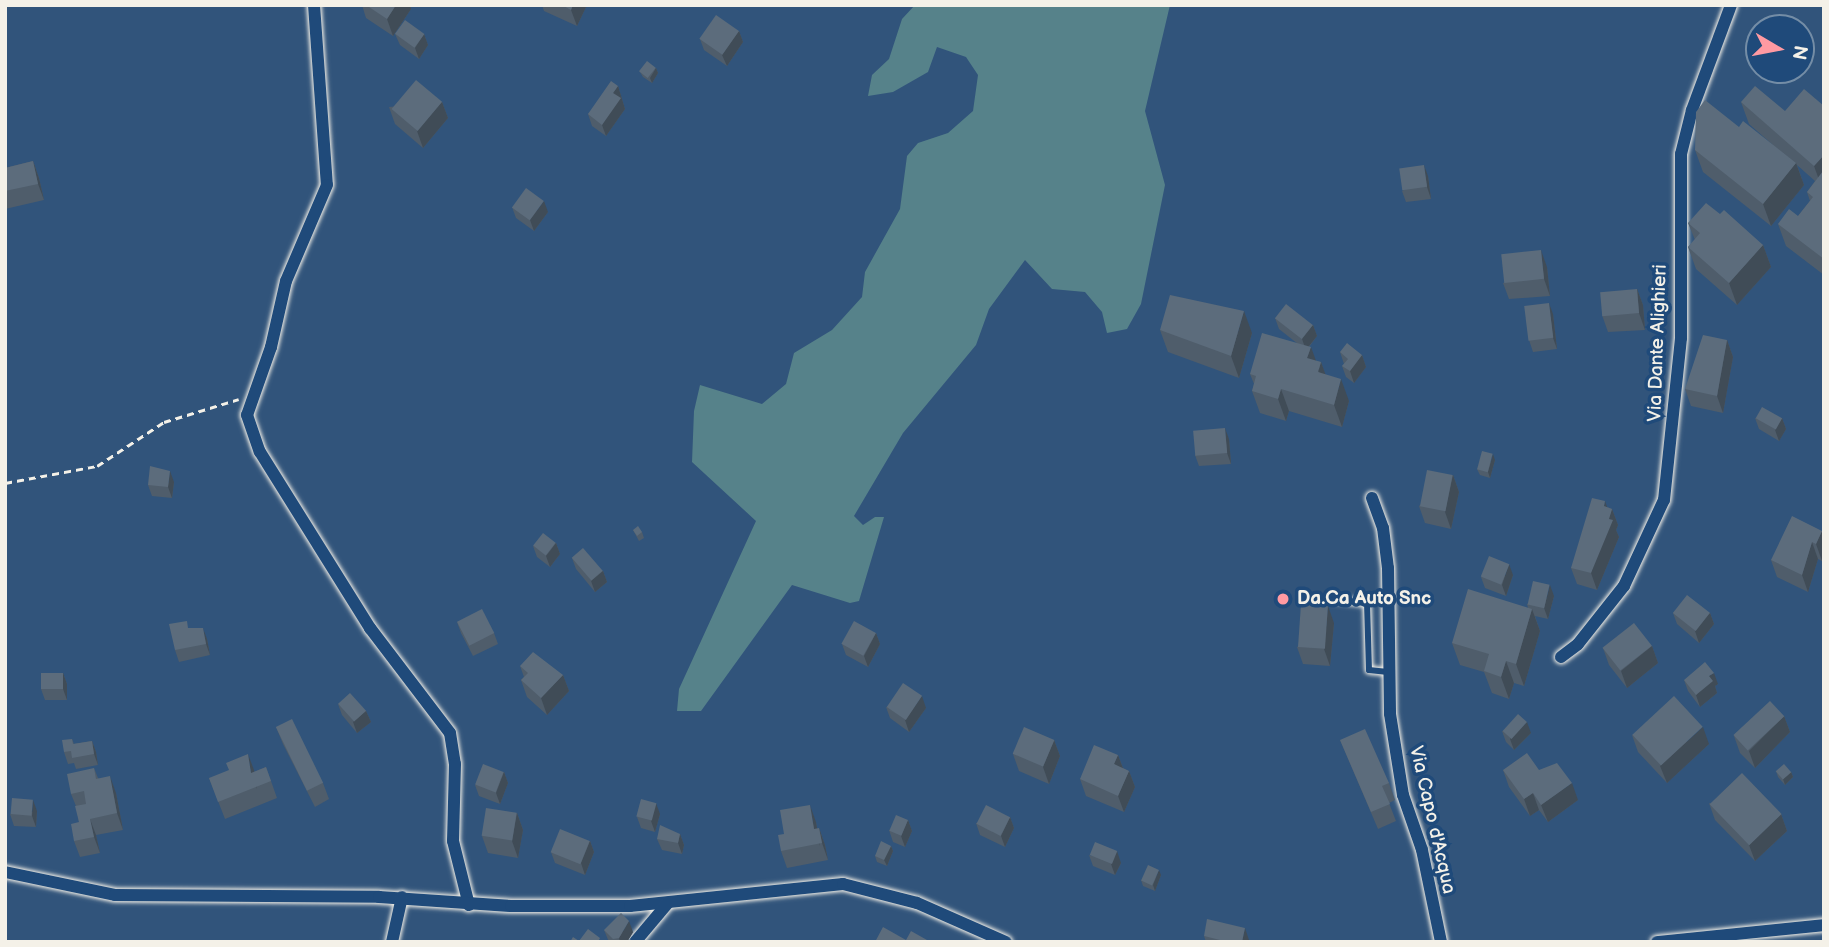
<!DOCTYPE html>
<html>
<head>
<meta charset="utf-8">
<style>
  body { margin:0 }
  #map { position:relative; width:1829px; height:947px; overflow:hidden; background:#31547b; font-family:"Balsamiq Sans",sans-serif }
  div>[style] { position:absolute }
  .green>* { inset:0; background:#56828a }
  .path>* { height:2.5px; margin-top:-1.25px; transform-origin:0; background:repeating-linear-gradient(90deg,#f4f1e8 0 7px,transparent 0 12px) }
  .roads { filter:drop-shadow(0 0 2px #f4f1e8) drop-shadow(0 0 2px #f4f1e8) }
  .service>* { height:6px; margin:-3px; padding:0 3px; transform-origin:3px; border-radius:3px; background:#1f4a7a }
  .minor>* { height:12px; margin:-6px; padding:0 6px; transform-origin:6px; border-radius:6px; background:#1f4a7a }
  .wall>* { inset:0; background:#4f5d6b }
  .shaded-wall>* { inset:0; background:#404c57 }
  .building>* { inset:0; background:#5c6c7c; transform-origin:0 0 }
  .dots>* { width:19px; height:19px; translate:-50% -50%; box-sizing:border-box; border:4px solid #1f4a7a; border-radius:50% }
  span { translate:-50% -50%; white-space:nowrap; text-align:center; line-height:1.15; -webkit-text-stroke:7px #1f4a7a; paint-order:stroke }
  .street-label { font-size:19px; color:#f4f1e8 }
  .poi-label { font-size:19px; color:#f4f1e8; font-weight:700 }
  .left { translate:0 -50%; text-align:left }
  .frame { position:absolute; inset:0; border:7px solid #f4f1e8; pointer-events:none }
  .north { position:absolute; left:1745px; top:14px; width:70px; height:70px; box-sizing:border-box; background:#1f4a7a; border:2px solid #748da6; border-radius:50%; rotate:100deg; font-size:19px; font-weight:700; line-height:28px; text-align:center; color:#f4f1e8 }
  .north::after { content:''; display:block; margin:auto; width:24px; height:32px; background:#ff9aa2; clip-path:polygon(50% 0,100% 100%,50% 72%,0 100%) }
</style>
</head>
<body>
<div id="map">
  <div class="green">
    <i style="clip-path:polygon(915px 5px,1170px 5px,1145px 111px,1165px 185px,1141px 304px,1127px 329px,1107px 333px,1102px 312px,1085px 292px,1052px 289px,1025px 260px,989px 309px,976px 345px,903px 433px,854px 516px,863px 525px,875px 517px,884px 517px,859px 601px,850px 603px,792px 585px,701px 711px,677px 711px,679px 689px,756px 521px,692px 462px,694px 411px,700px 385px,762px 404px,786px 384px,794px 353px,832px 330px,862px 297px,865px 272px,900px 209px,907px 156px,918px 143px,948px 133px,973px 111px,978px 75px,966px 57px,937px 47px,928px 72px,893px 92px,868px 96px,872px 75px,889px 59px,902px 19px)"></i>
  </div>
  <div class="path">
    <i style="left:5px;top:483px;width:94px;rotate:-10.5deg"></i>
    <i style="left:97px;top:466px;width:80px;rotate:-33.3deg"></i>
    <i style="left:164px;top:422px;width:78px;rotate:-17deg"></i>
  </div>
  <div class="roads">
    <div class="service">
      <i style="left:1332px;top:599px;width:35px;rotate:7deg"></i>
      <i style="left:1367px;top:603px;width:67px;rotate:88.3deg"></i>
      <i style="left:1369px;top:670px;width:19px;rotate:6deg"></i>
    </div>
    <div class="minor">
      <i style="left:314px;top:5px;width:180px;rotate:85.9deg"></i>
      <i style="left:327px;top:185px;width:104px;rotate:113.1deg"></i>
      <i style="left:286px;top:281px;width:68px;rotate:102.8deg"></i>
      <i style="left:271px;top:347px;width:72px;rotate:109.4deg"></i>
      <i style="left:247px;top:415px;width:39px;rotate:71deg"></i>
      <i style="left:260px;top:452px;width:208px;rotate:58deg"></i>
      <i style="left:370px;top:628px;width:132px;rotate:52.7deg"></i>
      <i style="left:450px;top:733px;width:31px;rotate:81deg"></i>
      <i style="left:455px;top:764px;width:77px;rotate:91.5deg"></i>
      <i style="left:453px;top:841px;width:66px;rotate:76deg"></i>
      <i style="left:1372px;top:498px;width:32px;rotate:70deg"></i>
      <i style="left:1383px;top:528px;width:40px;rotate:82.9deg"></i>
      <i style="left:1388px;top:568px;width:146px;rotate:89.2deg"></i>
      <i style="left:1390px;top:714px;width:82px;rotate:80.9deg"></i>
      <i style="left:1403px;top:795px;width:58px;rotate:70.9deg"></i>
      <i style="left:1422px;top:850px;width:94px;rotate:78.3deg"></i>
      <i style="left:1561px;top:657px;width:21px;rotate:-37deg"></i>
      <i style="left:1578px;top:644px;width:74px;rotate:-51.6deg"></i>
      <i style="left:1624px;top:586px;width:95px;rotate:-65.1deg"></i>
      <i style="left:1664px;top:500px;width:163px;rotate:-84deg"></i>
      <i style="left:1681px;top:338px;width:184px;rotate:-90deg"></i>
      <i style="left:1681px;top:154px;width:45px;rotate:-76deg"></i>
      <i style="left:1692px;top:110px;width:112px;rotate:-69.6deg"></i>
      <i style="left:5px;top:872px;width:112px;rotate:11.8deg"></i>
      <i style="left:115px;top:895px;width:264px;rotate:0.4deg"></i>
      <i style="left:379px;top:897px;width:132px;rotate:3.9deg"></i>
      <i style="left:511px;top:906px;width:119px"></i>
      <i style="left:630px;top:906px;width:214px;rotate:-5.9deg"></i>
      <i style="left:843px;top:884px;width:76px;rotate:14.4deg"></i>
      <i style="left:917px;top:903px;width:97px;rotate:23.7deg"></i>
      <i style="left:392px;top:942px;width:46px;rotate:-77.5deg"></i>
      <i style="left:635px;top:942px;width:51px;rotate:-49.8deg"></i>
      <i style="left:1657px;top:942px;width:168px;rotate:-5.8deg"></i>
    </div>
  </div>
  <div class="wall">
    <i style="clip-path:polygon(362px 5px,410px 5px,411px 9px,393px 36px,366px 18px)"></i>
    <i style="clip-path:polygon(542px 5px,587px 5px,577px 26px,544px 11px)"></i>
    <i style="clip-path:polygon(739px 31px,743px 42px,727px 66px,704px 50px,700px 39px)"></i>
    <i style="clip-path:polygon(395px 34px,424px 34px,428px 45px,419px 59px,400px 45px)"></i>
    <i style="clip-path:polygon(656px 68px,658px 73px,652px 83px,643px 77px,640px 72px)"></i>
    <i style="clip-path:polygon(618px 86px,625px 109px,606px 136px,592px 126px,588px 114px)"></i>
    <i style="clip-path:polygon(442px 102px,448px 118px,423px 148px,395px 124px,389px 107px)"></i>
    <i style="clip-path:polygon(1741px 102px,1785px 111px,1824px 106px,1824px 275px,1786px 246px,1778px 224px,1798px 216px,1810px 201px,1807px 192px,1815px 181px,1797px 165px,1804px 185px,1771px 226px,1703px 172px,1695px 150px,1739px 127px,1773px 145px,1749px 124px)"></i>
    <i style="clip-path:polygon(33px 161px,39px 178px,44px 200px,5px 209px,5px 168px)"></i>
    <i style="clip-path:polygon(1428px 176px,1431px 199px,1406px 202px,1402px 191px)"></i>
    <i style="clip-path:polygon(512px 207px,548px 212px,534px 231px,516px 218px)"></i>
    <i style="clip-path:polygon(1720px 214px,1763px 245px,1771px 267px,1737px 305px,1696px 269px,1688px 247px,1695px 240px,1688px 223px)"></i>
    <i style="clip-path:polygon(1547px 267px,1550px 296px,1509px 299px,1503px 283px)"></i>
    <i style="clip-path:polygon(1637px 289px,1643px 305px,1645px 330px,1608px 332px,1602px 315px)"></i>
    <i style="clip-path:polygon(1553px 314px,1557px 349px,1533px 352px,1529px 340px)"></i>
    <i style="clip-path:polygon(1275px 318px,1313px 325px,1317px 336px,1309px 347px,1315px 361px,1321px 362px,1325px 374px,1349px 401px,1342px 427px,1289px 411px,1286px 421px,1260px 413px,1252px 391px,1254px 384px,1250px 374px,1298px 344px,1279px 329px)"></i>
    <i style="clip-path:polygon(1160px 330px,1252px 333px,1239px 378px,1168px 352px)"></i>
    <i style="clip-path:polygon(1727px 340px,1733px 357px,1723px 413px,1691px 406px,1685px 389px)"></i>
    <i style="clip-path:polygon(1340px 352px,1362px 355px,1366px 367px,1354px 383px,1346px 377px,1342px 366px,1344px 364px)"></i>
    <i style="clip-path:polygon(1755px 418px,1782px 418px,1786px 429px,1779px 441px,1759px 429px)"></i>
    <i style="clip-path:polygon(1229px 439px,1231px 464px,1199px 466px,1195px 455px)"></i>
    <i style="clip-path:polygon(1495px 460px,1490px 478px,1480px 475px,1477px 469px)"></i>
    <i style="clip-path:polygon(1453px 475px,1459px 492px,1451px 529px,1425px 523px,1419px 506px)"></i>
    <i style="clip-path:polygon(174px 482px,172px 498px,152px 496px,148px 485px)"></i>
    <i style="clip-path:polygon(1607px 507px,1612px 509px,1618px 525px,1616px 530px,1619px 537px,1597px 590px,1577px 584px,1571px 568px)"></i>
    <i style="clip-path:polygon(633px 530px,642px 532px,644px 538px,639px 541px)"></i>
    <i style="clip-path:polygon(1822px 531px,1822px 561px,1818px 559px,1808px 592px,1777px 577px,1771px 560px)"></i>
    <i style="clip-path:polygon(556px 543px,560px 554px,550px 567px,537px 557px,533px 546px)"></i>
    <i style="clip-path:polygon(572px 558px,603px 571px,607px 582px,595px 592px,576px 569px)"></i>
    <i style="clip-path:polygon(1513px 575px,1506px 596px,1485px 588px,1481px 577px)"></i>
    <i style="clip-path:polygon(1554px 596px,1548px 619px,1535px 616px,1540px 631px,1524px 686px,1514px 683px,1509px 699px,1492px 693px,1484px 672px,1460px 665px,1452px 643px,1528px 608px,1527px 604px)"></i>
    <i style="clip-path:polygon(1673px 613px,1710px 613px,1714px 624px,1699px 643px,1677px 624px)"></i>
    <i style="clip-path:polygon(457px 622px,494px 633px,498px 644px,473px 656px,461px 633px)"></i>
    <i style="clip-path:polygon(1334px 623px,1330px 666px,1303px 664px,1297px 647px)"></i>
    <i style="clip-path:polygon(189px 628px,207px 639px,210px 655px,179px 662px,175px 650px)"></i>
    <i style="clip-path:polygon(876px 633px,880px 644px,868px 667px,846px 655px,842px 644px)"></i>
    <i style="clip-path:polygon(1652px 646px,1658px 663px,1627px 688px,1609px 665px,1603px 648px)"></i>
    <i style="clip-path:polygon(520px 666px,563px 675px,569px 691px,547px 715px,527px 697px,521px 680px,524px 677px)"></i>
    <i style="clip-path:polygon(63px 673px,67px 684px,67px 700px,45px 700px,41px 689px)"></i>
    <i style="clip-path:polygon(1684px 680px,1718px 684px,1715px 686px,1717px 693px,1700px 707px,1688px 691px)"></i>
    <i style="clip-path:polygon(338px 704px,366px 711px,371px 722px,357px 733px,342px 715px)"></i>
    <i style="clip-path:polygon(886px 707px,926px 708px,909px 732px,890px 718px)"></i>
    <i style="clip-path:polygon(1784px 716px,1790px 732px,1755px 768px,1740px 753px,1734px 736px)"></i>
    <i style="clip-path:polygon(276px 727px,323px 783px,329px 799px,315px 807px,283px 744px)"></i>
    <i style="clip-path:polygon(1502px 731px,1531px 733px,1514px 750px,1506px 742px)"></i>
    <i style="clip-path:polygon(1632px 735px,1709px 744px,1667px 783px,1638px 752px)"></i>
    <i style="clip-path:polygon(72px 739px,74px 744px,92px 741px,96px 752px,98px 765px,76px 769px,74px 763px,68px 764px,64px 752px)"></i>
    <i style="clip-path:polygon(1054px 740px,1060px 756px,1049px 784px,1019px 771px,1013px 754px)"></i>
    <i style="clip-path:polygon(1340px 740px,1389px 783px,1395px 800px,1389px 803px,1396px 821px,1378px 829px)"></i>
    <i style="clip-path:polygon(1118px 755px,1123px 768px,1129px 771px,1135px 787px,1124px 812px,1086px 796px,1080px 779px)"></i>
    <i style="clip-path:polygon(266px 767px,277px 798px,225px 819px,209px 778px,254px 772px)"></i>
    <i style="clip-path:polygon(94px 768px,98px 778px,116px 793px,123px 830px,96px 835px,100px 853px,80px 857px,74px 841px,79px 822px,76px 806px,71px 794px)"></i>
    <i style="clip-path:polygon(1503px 770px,1539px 770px,1578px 800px,1548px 822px,1539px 810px,1530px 816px,1509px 787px)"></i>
    <i style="clip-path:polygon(1776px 771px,1791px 772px,1793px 777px,1785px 785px,1778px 777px)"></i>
    <i style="clip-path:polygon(504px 772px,508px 783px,500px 804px,479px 796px,475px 785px)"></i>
    <i style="clip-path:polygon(1709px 803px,1781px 814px,1787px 831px,1755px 861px,1715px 820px)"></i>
    <i style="clip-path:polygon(37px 811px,36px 827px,14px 826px,10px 814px)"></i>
    <i style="clip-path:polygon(517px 813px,523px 830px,518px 858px,488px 853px,482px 836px)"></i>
    <i style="clip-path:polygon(660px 814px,655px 832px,641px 828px,637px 817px)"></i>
    <i style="clip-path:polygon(1010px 817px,1014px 828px,1005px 847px,980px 835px,976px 823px)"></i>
    <i style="clip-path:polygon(908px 820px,912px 831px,905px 847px,893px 842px,889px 830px)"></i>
    <i style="clip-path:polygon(816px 822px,817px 829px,819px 828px,825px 845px,828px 860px,787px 868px,781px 851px,784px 834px)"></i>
    <i style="clip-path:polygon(680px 834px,684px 845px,682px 854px,662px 850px,657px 839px)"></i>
    <i style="clip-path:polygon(590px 841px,594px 852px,585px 875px,555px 863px,551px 852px)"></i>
    <i style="clip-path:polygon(891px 846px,893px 851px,887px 866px,877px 862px,875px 856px)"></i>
    <i style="clip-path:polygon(1089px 855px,1121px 863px,1115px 875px,1093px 866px)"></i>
    <i style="clip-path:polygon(1161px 875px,1155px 891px,1143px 886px,1141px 880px)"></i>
    <i style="clip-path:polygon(604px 930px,633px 932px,627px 942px,609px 942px)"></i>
    <i style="clip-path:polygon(1204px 936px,1249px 940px,1249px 942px,1206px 942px)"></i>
  </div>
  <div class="shaded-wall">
    <i style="clip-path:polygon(396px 5px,410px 5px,411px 9px,393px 36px,387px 19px)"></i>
    <i style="clip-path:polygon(573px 5px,587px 5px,577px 26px,571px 10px)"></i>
    <i style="clip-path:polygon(739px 31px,743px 42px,727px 66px,722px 55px)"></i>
    <i style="clip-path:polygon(424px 34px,428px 45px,419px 59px,415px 48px)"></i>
    <i style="clip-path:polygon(656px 68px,658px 73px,652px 83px,650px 78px)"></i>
    <i style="clip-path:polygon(618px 86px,625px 109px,606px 136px,602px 125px,613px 93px)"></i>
    <i style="clip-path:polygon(442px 102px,448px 118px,423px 148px,417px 131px)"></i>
    <i style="clip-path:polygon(1824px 155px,1824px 186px,1822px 188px,1814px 166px)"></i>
    <i style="clip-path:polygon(33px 161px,39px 178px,44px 200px,38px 184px)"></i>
    <i style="clip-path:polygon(1796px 163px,1804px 185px,1771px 226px,1763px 204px)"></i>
    <i style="clip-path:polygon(1424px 165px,1428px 176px,1431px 199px,1427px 187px)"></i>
    <i style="clip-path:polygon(544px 201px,548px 212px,534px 231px,530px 220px)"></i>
    <i style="clip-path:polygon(1763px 245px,1771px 267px,1737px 305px,1729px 283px)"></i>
    <i style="clip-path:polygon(1541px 250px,1547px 267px,1550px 296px,1544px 279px)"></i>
    <i style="clip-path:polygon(1637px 289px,1643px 305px,1645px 330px,1639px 313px)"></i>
    <i style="clip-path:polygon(1549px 303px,1553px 314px,1557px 349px,1553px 338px)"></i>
    <i style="clip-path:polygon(1244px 311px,1252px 333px,1239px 378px,1231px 356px)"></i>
    <i style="clip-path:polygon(1313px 325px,1317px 336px,1306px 350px,1302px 339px)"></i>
    <i style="clip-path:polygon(1727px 340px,1733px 357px,1723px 413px,1717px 396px)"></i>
    <i style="clip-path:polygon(1311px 347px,1319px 369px,1321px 362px,1329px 384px,1307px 358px)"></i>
    <i style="clip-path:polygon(1362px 355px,1366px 367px,1354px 383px,1350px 371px)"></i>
    <i style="clip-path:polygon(1341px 379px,1349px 401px,1342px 427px,1334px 405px)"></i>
    <i style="clip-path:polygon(1281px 389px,1289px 411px,1286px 421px,1278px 399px)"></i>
    <i style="clip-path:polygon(1782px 418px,1786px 429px,1779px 441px,1775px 430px)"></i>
    <i style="clip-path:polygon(1225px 428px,1229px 439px,1231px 464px,1227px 453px)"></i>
    <i style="clip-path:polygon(1493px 454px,1495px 460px,1490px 478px,1488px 472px)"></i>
    <i style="clip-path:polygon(170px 471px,174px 482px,172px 498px,168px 487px)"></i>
    <i style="clip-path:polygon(1453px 475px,1459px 492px,1451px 529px,1445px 512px)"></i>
    <i style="clip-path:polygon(1605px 501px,1610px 515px,1612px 509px,1618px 525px,1616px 530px,1619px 537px,1597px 590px,1591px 573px)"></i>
    <i style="clip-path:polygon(1822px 531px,1824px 536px,1824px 557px,1822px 561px,1816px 544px)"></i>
    <i style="clip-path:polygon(1812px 542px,1818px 559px,1808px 592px,1802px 575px)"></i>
    <i style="clip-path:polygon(556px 543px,560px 554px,550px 567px,546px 556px)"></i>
    <i style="clip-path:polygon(1509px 564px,1513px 575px,1506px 596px,1502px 585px)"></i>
    <i style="clip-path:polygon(603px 571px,607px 582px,595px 592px,591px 581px)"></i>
    <i style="clip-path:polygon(1550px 585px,1554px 596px,1548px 619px,1544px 608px)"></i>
    <i style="clip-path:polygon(1328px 606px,1334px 623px,1330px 666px,1324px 649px)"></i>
    <i style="clip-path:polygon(1532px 609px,1540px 631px,1524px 686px,1516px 664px)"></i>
    <i style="clip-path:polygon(1710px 613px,1714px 624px,1699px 643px,1695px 631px)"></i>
    <i style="clip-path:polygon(203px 628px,207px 639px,210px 655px,206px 644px)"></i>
    <i style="clip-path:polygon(876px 633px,880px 644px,868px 667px,864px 656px)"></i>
    <i style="clip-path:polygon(1652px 646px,1658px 663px,1627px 688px,1621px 671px)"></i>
    <i style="clip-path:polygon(1506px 661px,1514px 683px,1509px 699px,1501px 677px)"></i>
    <i style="clip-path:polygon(63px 673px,67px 684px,67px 700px,63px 689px)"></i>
    <i style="clip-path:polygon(1714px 673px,1718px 684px,1715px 686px,1717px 693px,1700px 707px,1696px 695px,1709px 676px)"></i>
    <i style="clip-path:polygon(563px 675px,569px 691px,547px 715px,541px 698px)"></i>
    <i style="clip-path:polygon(922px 696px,926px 708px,909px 732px,905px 720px)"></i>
    <i style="clip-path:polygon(366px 711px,371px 722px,357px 733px,353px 722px)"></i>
    <i style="clip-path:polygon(1784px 716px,1790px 732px,1755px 768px,1749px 751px)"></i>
    <i style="clip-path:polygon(1527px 722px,1531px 733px,1514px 750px,1510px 739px)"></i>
    <i style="clip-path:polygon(1703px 727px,1709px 744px,1667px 783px,1660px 766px)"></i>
    <i style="clip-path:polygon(1054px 740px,1060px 756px,1049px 784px,1043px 767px)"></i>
    <i style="clip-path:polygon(92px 741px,96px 752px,98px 765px,94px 754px)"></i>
    <i style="clip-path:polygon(248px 754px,254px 770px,257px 789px,251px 773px)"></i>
    <i style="clip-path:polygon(1118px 755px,1124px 771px,1114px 764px)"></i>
    <i style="clip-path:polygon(1129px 771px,1135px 787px,1124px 812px,1118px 796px)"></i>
    <i style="clip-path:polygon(504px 772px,508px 783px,500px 804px,496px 793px)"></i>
    <i style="clip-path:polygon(1791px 772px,1793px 777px,1785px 785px,1783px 779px)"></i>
    <i style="clip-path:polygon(110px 776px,116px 793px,123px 830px,117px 813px)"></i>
    <i style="clip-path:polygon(1572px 783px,1578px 800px,1548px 822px,1541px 805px)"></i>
    <i style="clip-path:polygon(1533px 793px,1539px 810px,1530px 816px,1524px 799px)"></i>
    <i style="clip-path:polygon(33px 800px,37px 811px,36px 827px,32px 816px)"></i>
    <i style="clip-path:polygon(656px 803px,660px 814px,655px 832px,651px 821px)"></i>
    <i style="clip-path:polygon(810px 805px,816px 822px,820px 846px,814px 829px)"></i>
    <i style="clip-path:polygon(517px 813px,523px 830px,518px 858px,512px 841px)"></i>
    <i style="clip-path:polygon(1781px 814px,1787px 831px,1755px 861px,1749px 845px)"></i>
    <i style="clip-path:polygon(1010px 817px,1014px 828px,1005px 847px,1001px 836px)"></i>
    <i style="clip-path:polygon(90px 819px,96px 835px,100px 853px,94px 837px)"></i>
    <i style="clip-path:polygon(908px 820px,912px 831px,905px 847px,901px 836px)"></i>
    <i style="clip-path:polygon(819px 828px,825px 845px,828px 860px,822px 843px)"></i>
    <i style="clip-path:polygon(680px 834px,684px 845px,682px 854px,678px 843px)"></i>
    <i style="clip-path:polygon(590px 841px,594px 852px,585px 875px,581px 863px)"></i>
    <i style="clip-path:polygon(891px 846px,893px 851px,887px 866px,884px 860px)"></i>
    <i style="clip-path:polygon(1117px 851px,1121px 863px,1115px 875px,1111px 864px)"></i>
    <i style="clip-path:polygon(1159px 870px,1161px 875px,1155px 891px,1153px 885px)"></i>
    <i style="clip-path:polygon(629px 921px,633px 932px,627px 942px,620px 942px,619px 938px)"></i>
    <i style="clip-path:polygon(1245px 928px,1249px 940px,1249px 942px,1242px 942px)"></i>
  </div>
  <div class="building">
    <i style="clip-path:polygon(366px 5px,396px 5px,387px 19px)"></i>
    <i style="clip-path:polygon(562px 5px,573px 5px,571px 10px)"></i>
    <i style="left:716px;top:15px;width:28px;height:29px;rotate:35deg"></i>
    <i style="left:405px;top:20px;width:24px;height:17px;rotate:36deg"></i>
    <i style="left:647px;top:61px;width:11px;height:13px;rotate:38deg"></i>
    <i style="left:416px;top:80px;width:34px;height:38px;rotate:40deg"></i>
    <i style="clip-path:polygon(611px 81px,618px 86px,613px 93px,621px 98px,602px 125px,588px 114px)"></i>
    <i style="clip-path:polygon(1755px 86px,1785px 111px,1804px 89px,1824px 106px,1824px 155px,1814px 166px,1741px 102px)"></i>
    <i style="clip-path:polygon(1705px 100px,1739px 127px,1743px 121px,1796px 163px,1763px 204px,1695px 150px,1696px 112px)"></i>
    <i style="clip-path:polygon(33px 161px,38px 184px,5px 191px,5px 168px)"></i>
    <i style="left:1424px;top:165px;width:22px;height:25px;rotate:82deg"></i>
    <i style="clip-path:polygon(1823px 171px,1824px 172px,1824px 259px,1778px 224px,1789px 209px,1798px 216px,1813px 197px,1807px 192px)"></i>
    <i style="left:526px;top:188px;width:22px;height:24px;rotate:36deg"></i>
    <i style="clip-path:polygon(1706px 203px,1720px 214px,1724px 210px,1763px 245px,1729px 283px,1688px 247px,1700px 233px,1688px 223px)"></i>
    <i style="left:1541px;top:250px;width:29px;height:40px;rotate:84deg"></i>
    <i style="left:1637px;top:289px;width:24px;height:37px;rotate:85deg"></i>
    <i style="clip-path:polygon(1170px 295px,1244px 311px,1231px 356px,1160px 330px)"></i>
    <i style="left:1549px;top:303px;width:35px;height:25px;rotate:83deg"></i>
    <i style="left:1286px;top:304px;width:34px;height:18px;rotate:38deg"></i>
    <i style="clip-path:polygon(1262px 333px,1311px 347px,1307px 358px,1321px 362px,1318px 372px,1341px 379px,1334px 405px,1281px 389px,1278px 399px,1252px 391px,1256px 376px,1250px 374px)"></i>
    <i style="clip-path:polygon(1703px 335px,1727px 340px,1717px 396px,1685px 389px)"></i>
    <i style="clip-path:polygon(1347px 343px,1362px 355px,1350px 371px,1342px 366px,1348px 359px,1340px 352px)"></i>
    <i style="left:1762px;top:407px;width:23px;height:13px;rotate:29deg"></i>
    <i style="left:1225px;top:428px;width:25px;height:32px;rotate:85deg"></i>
    <i style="left:1482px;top:451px;width:11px;height:19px;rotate:15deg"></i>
    <i style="clip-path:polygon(150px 466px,170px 471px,168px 487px,148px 485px)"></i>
    <i style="left:1427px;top:470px;width:26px;height:37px;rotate:11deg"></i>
    <i style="clip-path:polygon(1592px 498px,1605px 501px,1604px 506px,1612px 509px,1609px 519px,1613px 520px,1591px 573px,1571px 568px)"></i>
    <i style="clip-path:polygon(1792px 516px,1822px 531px,1816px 544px,1812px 542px,1802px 575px,1771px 560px)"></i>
    <i style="clip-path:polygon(638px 526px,642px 532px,637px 536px,633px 530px)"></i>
    <i style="left:543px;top:533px;width:16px;height:16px;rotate:38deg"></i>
    <i style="left:583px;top:548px;width:30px;height:15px;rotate:49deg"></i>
    <i style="left:1489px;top:556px;width:22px;height:22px;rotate:22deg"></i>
    <i style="left:1533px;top:581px;width:17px;height:24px;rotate:13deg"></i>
    <i style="clip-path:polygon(1468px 589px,1532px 609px,1516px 664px,1506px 661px,1501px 677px,1484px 671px,1489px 654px,1452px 643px)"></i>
    <i style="left:1687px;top:595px;width:29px;height:23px;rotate:38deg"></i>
    <i style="left:1301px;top:604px;width:27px;height:43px;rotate:4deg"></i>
    <i style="left:482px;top:609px;width:27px;height:28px;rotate:63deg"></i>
    <i style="clip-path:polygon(187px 621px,188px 628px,203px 628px,206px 644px,175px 650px,169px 624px)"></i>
    <i style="left:854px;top:621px;width:25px;height:26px;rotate:29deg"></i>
    <i style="left:1634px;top:623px;width:29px;height:40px;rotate:52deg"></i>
    <i style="clip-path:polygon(533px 652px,563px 675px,541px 698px,521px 680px,528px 673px,520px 666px)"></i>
    <i style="clip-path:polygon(1705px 662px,1714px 673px,1709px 676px,1713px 681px,1696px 695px,1684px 680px)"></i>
    <i style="left:41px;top:673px;width:22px;height:16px"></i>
    <i style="left:903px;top:683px;width:23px;height:29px;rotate:34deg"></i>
    <i style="left:350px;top:693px;width:24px;height:16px;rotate:48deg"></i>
    <i style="left:1674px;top:696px;width:42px;height:57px;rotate:47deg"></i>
    <i style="left:1770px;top:701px;width:21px;height:50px;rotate:47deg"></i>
    <i style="left:1518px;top:714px;width:12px;height:23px;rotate:42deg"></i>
    <i style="left:292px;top:719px;width:71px;height:18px;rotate:64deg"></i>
    <i style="left:1024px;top:727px;width:33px;height:29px;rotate:23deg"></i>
    <i style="clip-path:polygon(1365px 729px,1389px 783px,1382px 786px,1390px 804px,1371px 812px,1340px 740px)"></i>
    <i style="clip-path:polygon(72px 739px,73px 744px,92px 741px,94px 754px,72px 758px,71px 751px,64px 752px,62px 740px)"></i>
    <i style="clip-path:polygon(1094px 745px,1118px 755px,1114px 764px,1129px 771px,1118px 796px,1080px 779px)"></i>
    <i style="clip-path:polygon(1527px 753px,1539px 770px,1557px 763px,1572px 783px,1541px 805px,1533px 793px,1524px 799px,1503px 770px)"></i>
    <i style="clip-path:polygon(248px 754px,251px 773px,266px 767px,271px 781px,218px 802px,209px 778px,229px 770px,226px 763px)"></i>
    <i style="left:483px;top:764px;width:22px;height:22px;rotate:21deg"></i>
    <i style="left:1784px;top:764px;width:11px;height:11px;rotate:49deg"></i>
    <i style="clip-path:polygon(94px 768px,96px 779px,110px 776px,117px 813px,90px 819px,94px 837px,74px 841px,71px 824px,79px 822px,75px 806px,86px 804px,84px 791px,71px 794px,67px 774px)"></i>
    <i style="left:1742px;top:773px;width:57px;height:45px;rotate:46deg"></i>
    <i style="left:12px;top:798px;width:21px;height:16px;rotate:5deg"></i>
    <i style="left:641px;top:799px;width:16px;height:18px;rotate:15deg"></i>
    <i style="clip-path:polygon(810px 805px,814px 829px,819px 828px,822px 843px,781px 851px,778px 835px,784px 834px,780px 810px)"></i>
    <i style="left:986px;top:805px;width:27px;height:21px;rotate:27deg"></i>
    <i style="left:486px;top:808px;width:31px;height:28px;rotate:9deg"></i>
    <i style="left:896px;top:815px;width:13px;height:17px;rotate:23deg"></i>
    <i style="clip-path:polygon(660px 825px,680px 834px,678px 843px,657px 839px)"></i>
    <i style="left:560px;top:829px;width:32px;height:25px;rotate:22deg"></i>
    <i style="clip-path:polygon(881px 841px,891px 846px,884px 860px,875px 856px)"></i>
    <i style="left:1095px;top:842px;width:24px;height:14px;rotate:22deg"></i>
    <i style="left:1148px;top:865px;width:12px;height:17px;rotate:24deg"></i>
    <i style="clip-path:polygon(621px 913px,629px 921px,619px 938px,613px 939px,604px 930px)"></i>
    <i style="clip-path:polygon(1207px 919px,1245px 928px,1242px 942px,1228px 942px,1204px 936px)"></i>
    <i style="clip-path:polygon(883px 927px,906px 940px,911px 931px,927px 940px,926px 942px,875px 942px)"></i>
    <i style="clip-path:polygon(588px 929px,600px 938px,598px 942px,570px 942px,573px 937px,579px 941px)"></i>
  </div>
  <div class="dots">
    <i style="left:1283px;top:599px;background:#ff9aa2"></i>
  </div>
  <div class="street-label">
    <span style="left:1658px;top:343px;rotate:-88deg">Via Dante Alighieri</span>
    <span style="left:1432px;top:820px;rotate:77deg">Via Capo d'Acqua</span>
  </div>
  <div class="poi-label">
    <span class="left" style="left:1297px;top:599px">Da.Ca Auto Snc</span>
  </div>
  <div class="frame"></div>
  <div class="north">N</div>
</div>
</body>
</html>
